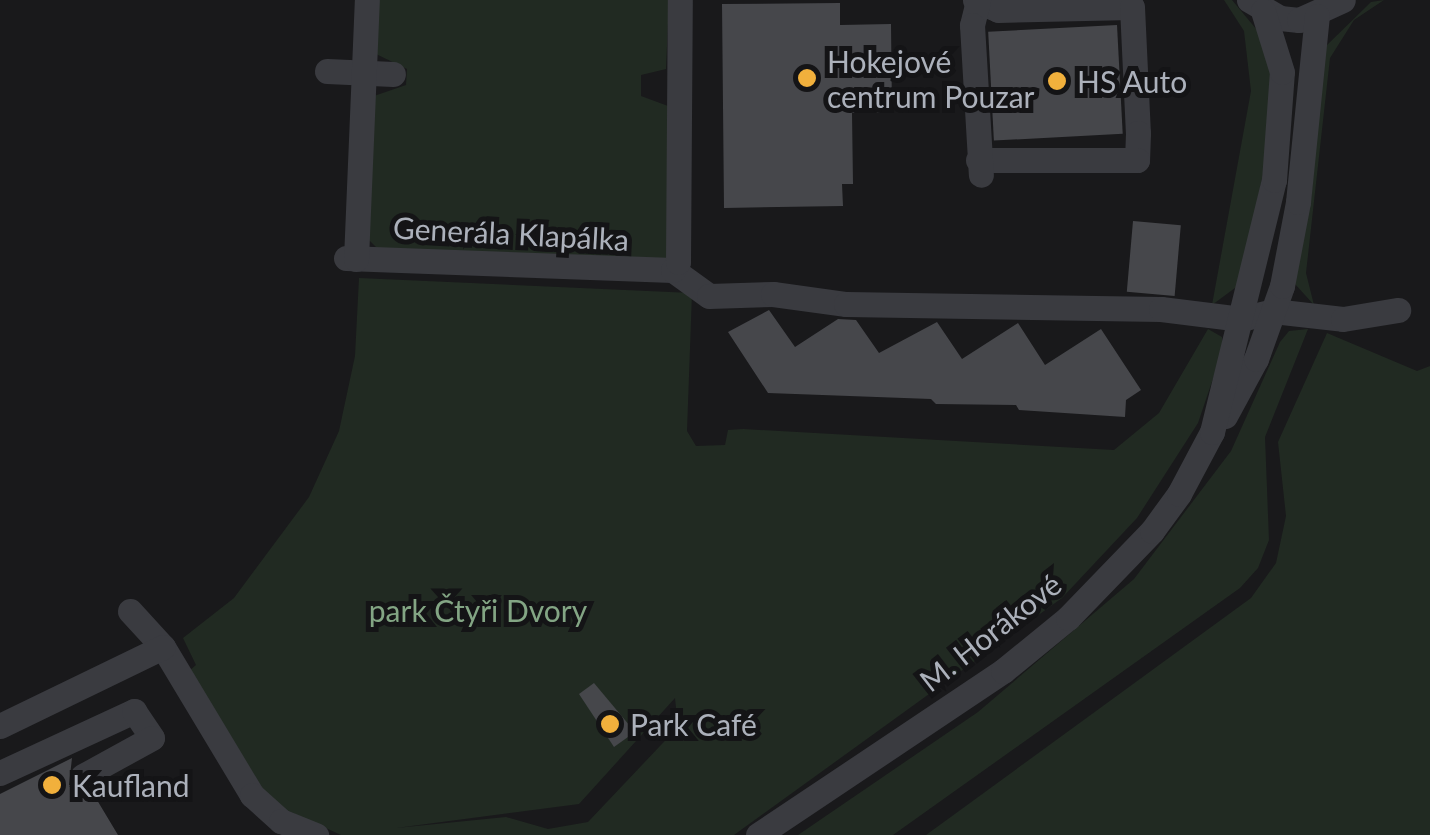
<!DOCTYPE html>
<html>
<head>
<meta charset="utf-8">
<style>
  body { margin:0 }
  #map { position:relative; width:1430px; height:835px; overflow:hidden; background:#19191b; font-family:Lato,sans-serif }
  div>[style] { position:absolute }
  .green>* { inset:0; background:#212a22 }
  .building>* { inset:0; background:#46474b; transform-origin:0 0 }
  .minor>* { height:25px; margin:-12.5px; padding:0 12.5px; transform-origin:12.5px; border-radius:12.5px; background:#3a3b40 }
  .dots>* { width:28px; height:28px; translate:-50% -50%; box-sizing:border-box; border:5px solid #141416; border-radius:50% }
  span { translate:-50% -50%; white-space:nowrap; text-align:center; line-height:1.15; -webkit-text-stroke:10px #141416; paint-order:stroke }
  .poi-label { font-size:30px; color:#acb1bb }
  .left { translate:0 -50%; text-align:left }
  .street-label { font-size:30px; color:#acb1bb }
  .park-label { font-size:30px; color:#83a584 }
</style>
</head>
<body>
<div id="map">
  <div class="green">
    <i style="clip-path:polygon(376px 0,669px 0,666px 69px,641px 75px,641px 96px,668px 106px,669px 259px,378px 249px,368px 239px,374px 96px,406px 85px,407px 69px,376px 54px)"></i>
    <i style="clip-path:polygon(1224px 0,1232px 0,1257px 30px,1271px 74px,1265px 165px,1239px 285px,1212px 305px,1251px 91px,1244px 31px)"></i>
    <i style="clip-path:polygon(1384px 0,1354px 20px,1330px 58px,1306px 273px,1314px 305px,1295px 284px,1311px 199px,1325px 47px,1371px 2px)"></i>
    <i style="clip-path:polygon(evenodd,359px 278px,692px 293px,687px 431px,696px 446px,725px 445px,728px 430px,743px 429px,1114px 450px,1159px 413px,1208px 329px,1222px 337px,1223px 349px,1198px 423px,1137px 518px,1062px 598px,734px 835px,341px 835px,271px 803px,189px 671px,196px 665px,183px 638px,234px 598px,309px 497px,339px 431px,355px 356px,359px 278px,675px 698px,678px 727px,588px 822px,548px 829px,506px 817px,396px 828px,579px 804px,675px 698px)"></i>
    <i style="clip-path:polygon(1308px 329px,1265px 437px,1269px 540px,1258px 568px,1240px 588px,893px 835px,798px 835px,978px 712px,1134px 579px,1231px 451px,1280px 342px,1289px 331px)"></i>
    <i style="clip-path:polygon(1327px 333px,1417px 371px,1430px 366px,1430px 835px,926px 835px,1251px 598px,1276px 563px,1286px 516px,1278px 442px)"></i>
  </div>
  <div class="building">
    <i style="clip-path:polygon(840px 3px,840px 25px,891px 24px,892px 112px,852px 113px,853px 184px,842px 184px,843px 206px,724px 208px,722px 4px)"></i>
    <i style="left:1117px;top:25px;width:109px;height:129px;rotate:87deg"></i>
    <i style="left:1133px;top:221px;width:48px;height:71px;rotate:5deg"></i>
    <i style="clip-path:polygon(769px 310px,795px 347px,838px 319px,856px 320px,879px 353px,937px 322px,962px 359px,1018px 323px,1045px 365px,1101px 329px,1141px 390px,1126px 400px,1125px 417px,1019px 410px,1016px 405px,936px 404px,931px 399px,768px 393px,728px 332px)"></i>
    <i style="clip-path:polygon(594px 683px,635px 732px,614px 747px,579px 694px)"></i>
    <i style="clip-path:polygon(72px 758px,69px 785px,91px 790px,118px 835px,0 835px,0 794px)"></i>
  </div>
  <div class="minor">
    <i style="left:975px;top:0;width:25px;rotate:23deg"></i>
    <i style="left:998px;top:10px;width:134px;rotate:-1.3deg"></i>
    <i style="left:1132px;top:7px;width:126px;rotate:87.3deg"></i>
    <i style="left:1138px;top:133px;width:27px;rotate:92deg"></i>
    <i style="left:1137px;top:160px;width:159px;rotate:180deg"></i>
    <i style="left:1249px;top:0;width:36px;rotate:30deg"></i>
    <i style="left:1280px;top:18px;width:19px;rotate:6deg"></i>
    <i style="left:1299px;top:20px;width:48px;rotate:-24.4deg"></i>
    <i style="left:978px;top:1px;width:25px;rotate:104deg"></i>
    <i style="left:972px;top:25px;width:150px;rotate:86.6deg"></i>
    <i style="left:327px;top:71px;width:66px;rotate:2.6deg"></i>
    <i style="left:346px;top:258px;width:327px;rotate:2.1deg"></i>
    <i style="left:356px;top:259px;width:259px;rotate:-87.6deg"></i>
    <i style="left:673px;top:270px;width:44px;rotate:35.8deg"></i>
    <i style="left:709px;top:296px;width:64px;rotate:-1.8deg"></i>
    <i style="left:773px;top:294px;width:74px;rotate:7.8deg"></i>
    <i style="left:846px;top:304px;width:315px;rotate:0.9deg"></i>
    <i style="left:1161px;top:309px;width:81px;rotate:7.1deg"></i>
    <i style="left:1241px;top:319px;width:33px;rotate:-14deg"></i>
    <i style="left:1273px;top:311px;width:70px;rotate:6.5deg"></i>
    <i style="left:1343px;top:319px;width:56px;rotate:-9.3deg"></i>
    <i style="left:673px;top:270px;width:9px;rotate:-58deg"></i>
    <i style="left:678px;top:262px;width:262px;rotate:-89.6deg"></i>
    <i style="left:1225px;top:416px;width:65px;rotate:-61.5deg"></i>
    <i style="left:1256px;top:359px;width:77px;rotate:-70.4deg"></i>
    <i style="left:1282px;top:286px;width:86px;rotate:-79.2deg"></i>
    <i style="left:1298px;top:202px;width:187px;rotate:-84.2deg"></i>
    <i style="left:130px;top:611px;width:49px;rotate:47.5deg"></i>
    <i style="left:163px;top:647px;width:173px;rotate:59deg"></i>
    <i style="left:252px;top:795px;width:39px;rotate:42deg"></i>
    <i style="left:281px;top:821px;width:38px;rotate:22deg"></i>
    <i style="left:0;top:726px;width:181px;rotate:-25.9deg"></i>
    <i style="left:0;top:773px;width:148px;rotate:-24.8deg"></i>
    <i style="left:134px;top:711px;width:32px;rotate:56deg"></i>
    <i style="left:152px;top:738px;width:79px;rotate:151.2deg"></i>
    <i style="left:758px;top:835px;width:295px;rotate:-33.8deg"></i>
    <i style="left:1003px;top:671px;width:84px;rotate:-39.2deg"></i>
    <i style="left:1068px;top:618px;width:121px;rotate:-46deg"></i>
    <i style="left:1152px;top:531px;width:46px;rotate:-53.9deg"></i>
    <i style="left:1179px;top:494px;width:70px;rotate:-62deg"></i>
    <i style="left:1212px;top:432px;width:260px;rotate:-76.2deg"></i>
    <i style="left:1274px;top:180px;width:108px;rotate:-85.8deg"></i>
    <i style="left:1282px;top:72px;width:64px;rotate:-107.3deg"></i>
  </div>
  <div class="dots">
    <i style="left:807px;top:78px;background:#f1b03c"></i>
    <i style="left:1057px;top:81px;background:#f1b03c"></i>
    <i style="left:610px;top:724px;background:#f1b03c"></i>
    <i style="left:52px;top:785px;background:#f1b03c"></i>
  </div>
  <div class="poi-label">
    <span class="left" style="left:827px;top:78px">Hokejové<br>centrum Pouzar</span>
    <span class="left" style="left:1077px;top:81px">HS Auto</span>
    <span class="left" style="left:630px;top:724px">Park Café</span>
    <span class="left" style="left:72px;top:785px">Kaufland</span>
  </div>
  <div class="street-label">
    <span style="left:511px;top:233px;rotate:3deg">Generála Klapálka</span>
    <span style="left:990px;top:632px;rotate:-38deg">M. Horákové</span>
  </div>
  <div class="park-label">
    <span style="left:478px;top:610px">park Čtyři Dvory</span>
  </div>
</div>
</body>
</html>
